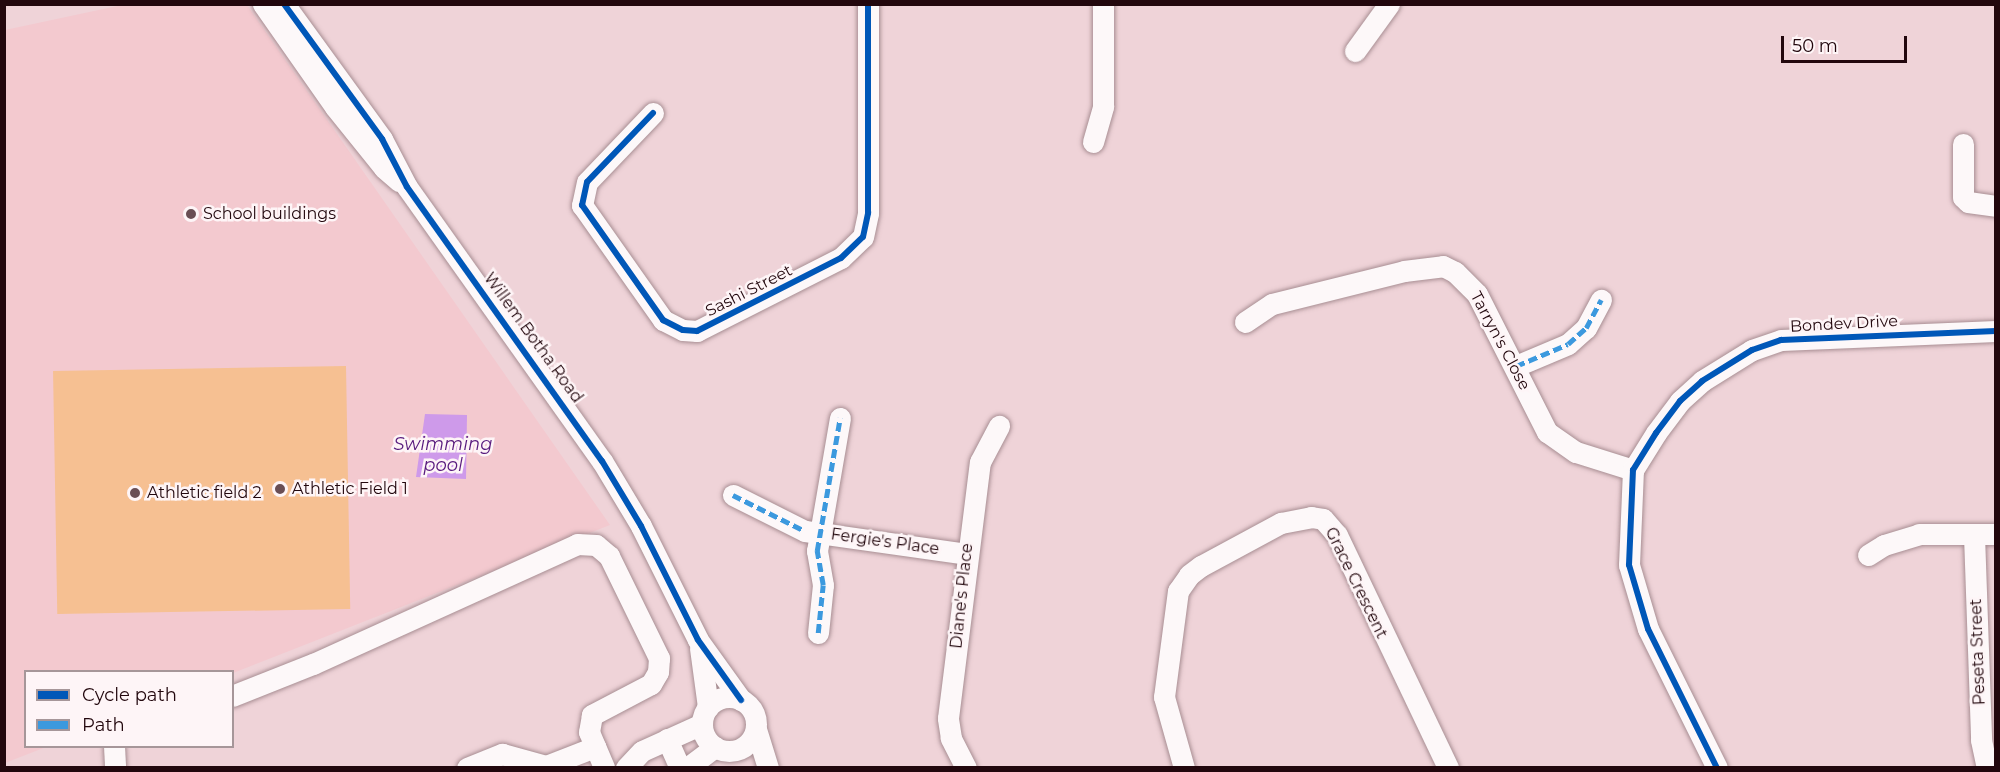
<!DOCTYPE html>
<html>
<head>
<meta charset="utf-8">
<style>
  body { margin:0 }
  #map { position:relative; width:2000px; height:772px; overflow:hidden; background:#efd3d8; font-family:Montserrat,sans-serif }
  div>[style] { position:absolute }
  .built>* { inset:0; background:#f3c9cf }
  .green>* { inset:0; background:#f6c092; transform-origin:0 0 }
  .water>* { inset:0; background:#ce9aea }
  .roads { filter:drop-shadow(0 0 2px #a88e93) drop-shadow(0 0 2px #a88e93) }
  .minor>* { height:21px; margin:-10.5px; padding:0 10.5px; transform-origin:10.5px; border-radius:10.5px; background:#fdf8f9 }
  .minor>.ring { margin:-10.5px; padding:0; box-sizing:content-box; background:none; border:21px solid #fdf8f9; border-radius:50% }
  .quiet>* { height:4.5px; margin-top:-2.25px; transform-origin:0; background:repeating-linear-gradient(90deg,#3c99de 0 9px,transparent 0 13.5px) }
  .cycleway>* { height:6px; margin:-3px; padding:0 3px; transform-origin:3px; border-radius:3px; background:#0057b8 }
  .dots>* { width:16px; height:16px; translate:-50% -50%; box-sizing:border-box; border:3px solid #fef5f7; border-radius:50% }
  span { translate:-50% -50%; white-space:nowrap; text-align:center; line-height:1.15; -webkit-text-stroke:5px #fef5f7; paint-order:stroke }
  .poi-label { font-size:16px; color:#22070d }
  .left { translate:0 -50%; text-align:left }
  .street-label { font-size:16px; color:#22070d }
  .water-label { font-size:18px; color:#57197d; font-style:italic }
  .frame { position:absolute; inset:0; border:6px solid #22070d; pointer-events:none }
  .legend { position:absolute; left:24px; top:670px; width:210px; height:78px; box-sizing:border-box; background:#fef5f7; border:2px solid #a69699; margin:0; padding:8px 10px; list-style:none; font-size:18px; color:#22070d }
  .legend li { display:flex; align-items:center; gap:12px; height:30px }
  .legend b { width:30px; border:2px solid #a69699 }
  .scale { position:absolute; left:1781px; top:36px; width:126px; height:27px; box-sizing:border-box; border:3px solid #22070d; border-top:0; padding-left:8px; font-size:18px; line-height:21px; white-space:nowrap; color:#22070d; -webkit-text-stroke:4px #fef5f7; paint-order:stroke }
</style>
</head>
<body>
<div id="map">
  <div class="built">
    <i style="clip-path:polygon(122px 5px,247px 5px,610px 525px,233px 673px,26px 672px,26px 746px,46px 747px,5px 763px,5px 30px)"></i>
  </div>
  <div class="green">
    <i style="left:346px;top:366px;width:243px;height:293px;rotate:89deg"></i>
  </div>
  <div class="water">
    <i style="clip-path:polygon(425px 414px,467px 415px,466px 479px,416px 477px)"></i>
  </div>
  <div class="roads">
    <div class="minor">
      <i style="left:263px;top:4px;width:126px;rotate:55deg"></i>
      <i style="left:335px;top:107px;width:78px;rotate:51.2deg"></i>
      <i style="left:384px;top:168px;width:20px;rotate:41deg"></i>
      <i style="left:284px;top:4px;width:167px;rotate:54deg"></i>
      <i style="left:382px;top:139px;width:54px;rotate:62.5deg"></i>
      <i style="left:407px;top:187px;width:336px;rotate:54.6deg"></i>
      <i style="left:602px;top:461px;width:76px;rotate:59deg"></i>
      <i style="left:641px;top:526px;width:127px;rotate:63.4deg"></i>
      <i style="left:698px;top:640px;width:74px;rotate:54.4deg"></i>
      <i style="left:1355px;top:51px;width:58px;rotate:-54.1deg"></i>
      <i style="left:653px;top:113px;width:95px;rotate:133.7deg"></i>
      <i style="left:587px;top:182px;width:24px;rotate:102deg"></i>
      <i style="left:582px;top:205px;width:141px;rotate:54.8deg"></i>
      <i style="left:663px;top:320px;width:22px;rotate:27deg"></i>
      <i style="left:683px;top:330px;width:14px;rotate:4deg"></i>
      <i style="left:697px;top:331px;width:161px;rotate:-26.9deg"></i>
      <i style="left:841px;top:258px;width:30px;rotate:-44deg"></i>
      <i style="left:863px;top:237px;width:25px;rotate:-78deg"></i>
      <i style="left:868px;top:213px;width:209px;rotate:-90deg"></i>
      <i style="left:1093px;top:142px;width:37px;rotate:-74deg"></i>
      <i style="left:1103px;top:106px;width:102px;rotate:-90deg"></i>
      <i style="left:1963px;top:144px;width:53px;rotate:90deg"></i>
      <i style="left:1963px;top:197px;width:7px;rotate:45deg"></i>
      <i style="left:1968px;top:202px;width:28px;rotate:8deg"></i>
      <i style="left:1245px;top:322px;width:32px;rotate:-34deg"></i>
      <i style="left:1272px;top:304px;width:136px;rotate:-14deg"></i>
      <i style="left:1404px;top:271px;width:39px;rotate:-7deg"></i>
      <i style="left:1443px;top:266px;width:13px;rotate:27deg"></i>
      <i style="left:1455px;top:272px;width:31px;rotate:45deg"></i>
      <i style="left:1477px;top:294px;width:155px;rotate:63.1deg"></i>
      <i style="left:1547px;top:432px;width:35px;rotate:35deg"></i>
      <i style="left:1576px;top:452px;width:60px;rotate:17.5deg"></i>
      <i style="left:1516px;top:366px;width:56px;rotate:-22.9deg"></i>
      <i style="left:1568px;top:344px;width:24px;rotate:-42deg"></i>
      <i style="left:1586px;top:328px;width:32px;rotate:-62deg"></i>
      <i style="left:733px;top:495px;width:80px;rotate:26.6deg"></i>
      <i style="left:805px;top:531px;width:163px;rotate:8.1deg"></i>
      <i style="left:1974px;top:535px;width:205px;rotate:88deg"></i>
      <i style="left:1981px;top:740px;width:29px;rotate:78deg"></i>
      <i style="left:1868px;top:555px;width:19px;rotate:-32deg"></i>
      <i style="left:1884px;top:545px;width:37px;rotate:-17deg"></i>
      <i style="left:1919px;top:534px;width:77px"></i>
      <i style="left:818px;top:633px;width:48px;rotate:-84.1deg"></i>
      <i style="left:823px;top:585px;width:35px;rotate:-100deg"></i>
      <i style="left:817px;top:551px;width:135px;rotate:-80.2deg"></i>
      <i style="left:700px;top:648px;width:60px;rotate:82.3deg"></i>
      <i style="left:232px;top:696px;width:87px;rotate:-21.6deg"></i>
      <i style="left:313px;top:664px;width:290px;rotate:-24.4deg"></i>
      <i style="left:577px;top:544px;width:19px;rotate:3deg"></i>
      <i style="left:596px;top:545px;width:17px;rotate:40deg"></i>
      <i style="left:609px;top:556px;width:114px;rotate:63.9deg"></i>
      <i style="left:659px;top:658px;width:14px;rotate:94deg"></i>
      <i style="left:658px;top:672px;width:14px;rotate:120deg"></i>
      <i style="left:651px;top:684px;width:67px;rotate:152.3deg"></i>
      <i style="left:592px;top:715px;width:17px;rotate:100deg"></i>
      <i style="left:589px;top:732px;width:39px;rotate:67deg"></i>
      <i class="ring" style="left:702px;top:697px;width:33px;height:33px"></i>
      <i style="left:756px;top:729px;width:41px;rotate:72.9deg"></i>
      <i style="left:667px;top:739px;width:32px;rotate:66deg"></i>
      <i style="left:114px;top:746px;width:22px;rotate:87deg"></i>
      <i style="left:467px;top:768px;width:38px;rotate:-22deg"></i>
      <i style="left:502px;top:754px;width:46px;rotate:15.3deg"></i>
      <i style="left:546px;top:766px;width:53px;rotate:-21.2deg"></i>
      <i style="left:626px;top:768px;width:23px;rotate:-47deg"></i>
      <i style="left:642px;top:751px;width:66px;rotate:-24.2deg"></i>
      <i style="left:687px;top:768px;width:35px;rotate:-37deg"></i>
      <i style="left:966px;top:768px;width:34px;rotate:-117deg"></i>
      <i style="left:951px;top:738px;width:20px;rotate:-99deg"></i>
      <i style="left:948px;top:718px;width:258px;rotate:-82.9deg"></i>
      <i style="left:980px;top:462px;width:41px;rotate:-62.2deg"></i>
      <i style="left:1184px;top:768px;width:74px;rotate:-105.7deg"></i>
      <i style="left:1164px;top:697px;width:107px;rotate:-82.5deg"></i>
      <i style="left:1178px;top:591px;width:19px;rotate:-55deg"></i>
      <i style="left:1189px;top:575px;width:15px;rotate:-37deg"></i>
      <i style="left:1201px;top:566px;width:91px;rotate:-28.3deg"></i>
      <i style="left:1281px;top:523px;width:31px;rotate:-11deg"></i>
      <i style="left:1311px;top:517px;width:12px;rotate:9deg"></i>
      <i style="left:1323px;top:519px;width:21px;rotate:49deg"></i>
      <i style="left:1337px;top:535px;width:258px;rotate:64.5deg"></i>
      <i style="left:1717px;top:768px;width:155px;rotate:-116.4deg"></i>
      <i style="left:1648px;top:629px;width:67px;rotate:-106.5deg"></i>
      <i style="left:1629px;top:565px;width:95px;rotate:-87.6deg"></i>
      <i style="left:1633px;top:470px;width:44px;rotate:-58.1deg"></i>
      <i style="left:1656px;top:433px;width:40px;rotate:-53deg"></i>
      <i style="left:1680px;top:401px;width:30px;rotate:-42deg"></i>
      <i style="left:1702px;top:381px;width:59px;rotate:-31.8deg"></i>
      <i style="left:1752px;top:350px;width:31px;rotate:-19deg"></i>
      <i style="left:1781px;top:340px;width:215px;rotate:-2.4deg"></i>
    </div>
  </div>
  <div class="quiet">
    <i style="left:1516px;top:366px;width:56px;rotate:-22.9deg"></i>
    <i style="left:1568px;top:344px;width:24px;rotate:-42deg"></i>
    <i style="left:1586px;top:328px;width:32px;rotate:-62deg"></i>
    <i style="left:733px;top:495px;width:80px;rotate:26.6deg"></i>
    <i style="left:818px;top:633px;width:48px;rotate:-84.1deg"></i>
    <i style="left:823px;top:585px;width:35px;rotate:-100deg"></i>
    <i style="left:817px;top:551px;width:135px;rotate:-80.2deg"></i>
  </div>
  <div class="cycleway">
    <i style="left:284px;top:4px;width:167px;rotate:54deg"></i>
    <i style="left:382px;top:139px;width:54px;rotate:62.5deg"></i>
    <i style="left:407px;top:187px;width:336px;rotate:54.6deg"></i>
    <i style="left:602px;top:461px;width:76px;rotate:59deg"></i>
    <i style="left:641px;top:526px;width:127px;rotate:63.4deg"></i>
    <i style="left:698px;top:640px;width:74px;rotate:54.4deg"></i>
    <i style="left:653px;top:113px;width:95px;rotate:133.7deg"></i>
    <i style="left:587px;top:182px;width:24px;rotate:102deg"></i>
    <i style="left:582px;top:205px;width:141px;rotate:54.8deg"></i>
    <i style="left:663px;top:320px;width:22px;rotate:27deg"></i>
    <i style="left:683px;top:330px;width:14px;rotate:4deg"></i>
    <i style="left:697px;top:331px;width:161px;rotate:-26.9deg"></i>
    <i style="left:841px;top:258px;width:30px;rotate:-44deg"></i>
    <i style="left:863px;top:237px;width:25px;rotate:-78deg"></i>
    <i style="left:868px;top:213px;width:209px;rotate:-90deg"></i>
    <i style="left:1717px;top:768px;width:155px;rotate:-116.4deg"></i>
    <i style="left:1648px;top:629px;width:67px;rotate:-106.5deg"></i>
    <i style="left:1629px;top:565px;width:95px;rotate:-87.6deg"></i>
    <i style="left:1633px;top:470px;width:44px;rotate:-58.1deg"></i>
    <i style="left:1656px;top:433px;width:40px;rotate:-53deg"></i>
    <i style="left:1680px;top:401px;width:30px;rotate:-42deg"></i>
    <i style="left:1702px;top:381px;width:59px;rotate:-31.8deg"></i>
    <i style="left:1752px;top:350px;width:31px;rotate:-19deg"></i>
    <i style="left:1781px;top:340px;width:215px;rotate:-2.4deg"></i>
  </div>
  <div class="dots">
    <i style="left:191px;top:214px;background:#6a4e54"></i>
    <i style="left:280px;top:489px;background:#6a4e54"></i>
    <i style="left:135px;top:493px;background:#6a4e54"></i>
  </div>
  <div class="poi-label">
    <span class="left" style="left:203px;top:214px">School buildings</span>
    <span class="left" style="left:292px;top:489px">Athletic Field 1</span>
    <span class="left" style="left:147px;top:493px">Athletic field 2</span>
  </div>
  <div class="street-label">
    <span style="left:749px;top:291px;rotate:-27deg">Sashi Street</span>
    <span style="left:1844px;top:324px;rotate:-3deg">Bondev Drive</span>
    <span style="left:533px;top:338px;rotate:54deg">Willem Botha Road</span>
    <span style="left:1500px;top:341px;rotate:62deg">Tarryn's Close</span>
    <span style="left:885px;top:542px;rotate:8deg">Fergie's Place</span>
    <span style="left:1356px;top:583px;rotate:64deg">Grace Crescent</span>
    <span style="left:962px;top:596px;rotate:-84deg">Diane's Place</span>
    <span style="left:1978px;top:652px;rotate:-92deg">Peseta Street</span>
  </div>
  <div class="water-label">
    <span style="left:443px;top:455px">Swimming<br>pool</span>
  </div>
  <div class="frame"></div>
  <ul class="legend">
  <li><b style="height:8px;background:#0057b8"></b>Cycle path</li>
  <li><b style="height:8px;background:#3c99de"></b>Path</li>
  </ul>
  <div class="scale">50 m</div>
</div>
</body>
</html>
